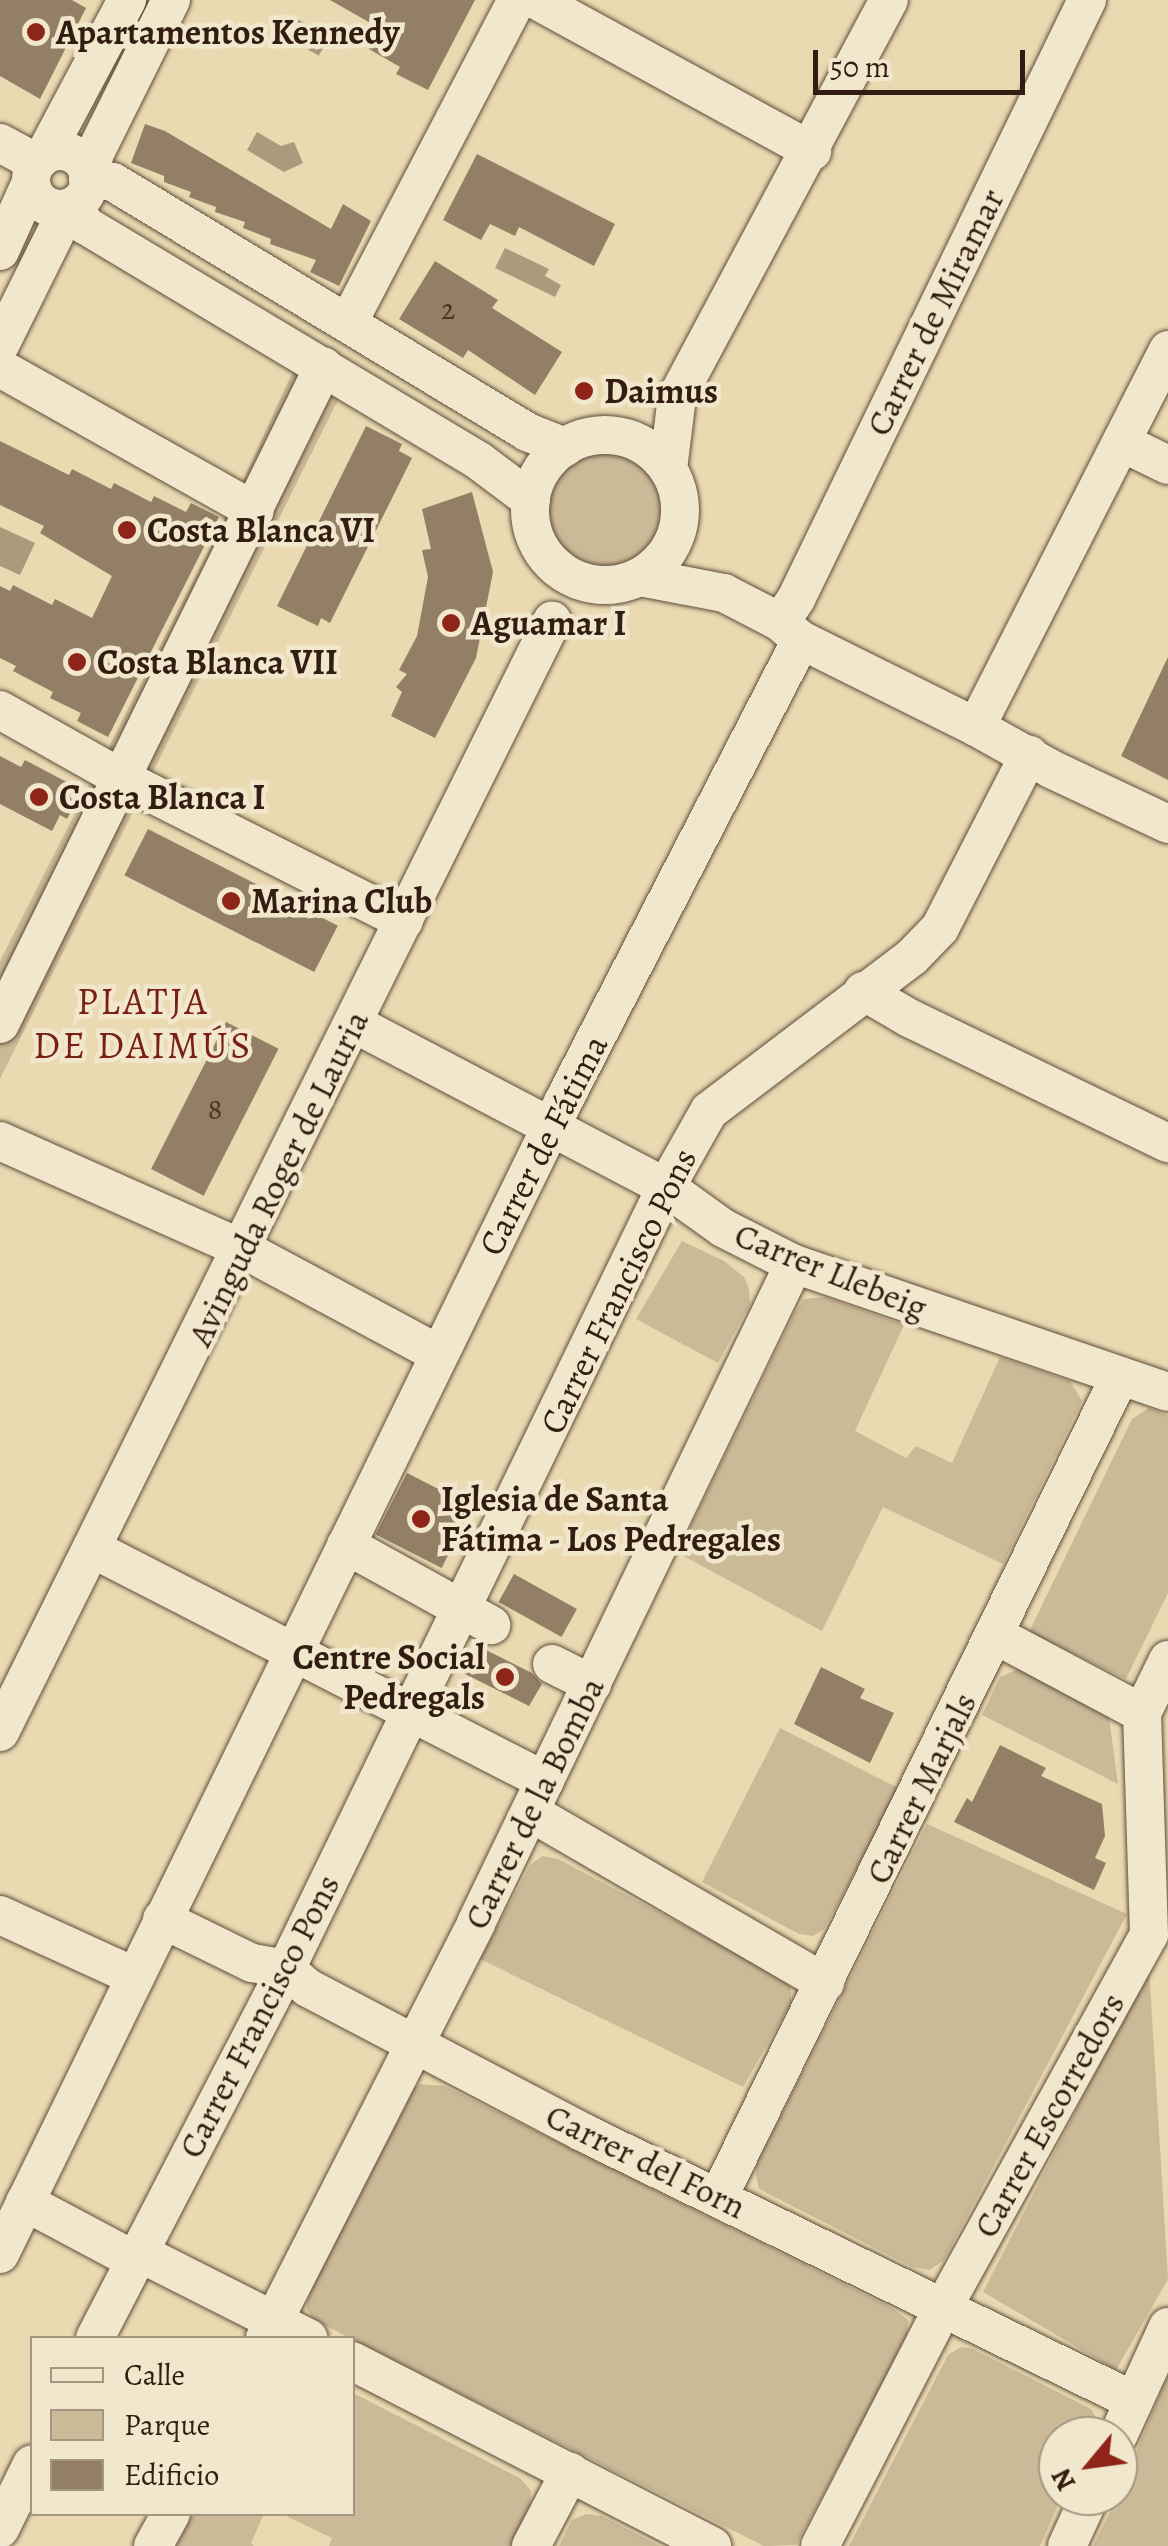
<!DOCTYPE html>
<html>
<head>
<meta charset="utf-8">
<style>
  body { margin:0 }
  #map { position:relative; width:1168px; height:2546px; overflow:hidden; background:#e9dab2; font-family:Alegreya,serif }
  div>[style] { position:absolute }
  .green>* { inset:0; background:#caba97 }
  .round { border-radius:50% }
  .water>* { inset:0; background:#ab9a7c; transform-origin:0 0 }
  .building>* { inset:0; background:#927f65; transform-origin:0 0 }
  .roads { filter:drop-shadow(0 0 2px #604c3a) drop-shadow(0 0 2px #604c3a) }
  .minor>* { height:38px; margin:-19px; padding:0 19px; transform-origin:19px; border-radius:19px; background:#f1e7cd }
  .minor>.ring { margin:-19px; padding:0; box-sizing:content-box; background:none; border:38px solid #f1e7cd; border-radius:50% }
  .dots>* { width:28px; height:28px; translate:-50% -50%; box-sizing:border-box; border:5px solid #f1e7cd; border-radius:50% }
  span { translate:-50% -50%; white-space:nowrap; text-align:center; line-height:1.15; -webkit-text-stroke:9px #f1e7cd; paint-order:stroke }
  .number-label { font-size:30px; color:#4b3627 }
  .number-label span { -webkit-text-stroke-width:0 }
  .poi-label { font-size:35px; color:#331d12; font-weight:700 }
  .left { translate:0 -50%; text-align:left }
  .right { translate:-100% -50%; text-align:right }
  .street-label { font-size:35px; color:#331d12 }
  .neighbourhood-label { font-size:38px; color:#7a1f14; letter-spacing:2.5px }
  .legend { position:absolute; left:30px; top:2336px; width:325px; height:180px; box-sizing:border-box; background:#f1e7cd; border:2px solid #a59682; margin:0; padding:12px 18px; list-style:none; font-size:30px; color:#331d12 }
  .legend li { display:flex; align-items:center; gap:20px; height:50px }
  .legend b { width:50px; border:2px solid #a59682 }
  .north { position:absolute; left:1038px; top:2416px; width:100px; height:100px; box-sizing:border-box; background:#f1e7cd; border:2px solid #a59682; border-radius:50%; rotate:241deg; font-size:28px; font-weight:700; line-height:40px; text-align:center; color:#331d12 }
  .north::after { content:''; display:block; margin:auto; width:35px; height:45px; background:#8f2418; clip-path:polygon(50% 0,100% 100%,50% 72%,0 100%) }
  .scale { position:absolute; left:813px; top:50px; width:212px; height:45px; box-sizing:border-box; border:5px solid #331d12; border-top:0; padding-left:12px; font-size:30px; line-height:35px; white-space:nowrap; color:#331d12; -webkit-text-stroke:8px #f1e7cd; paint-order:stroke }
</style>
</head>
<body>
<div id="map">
  <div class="green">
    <i style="clip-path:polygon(293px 371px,339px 398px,0 1079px,0 961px,234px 500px)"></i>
    <i class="round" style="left:531px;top:436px;width:148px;height:148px"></i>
    <i style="clip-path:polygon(682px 1241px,724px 1261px,744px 1277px,749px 1289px,750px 1304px,718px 1363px,636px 1319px)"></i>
    <i style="clip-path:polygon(825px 1297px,904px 1325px,855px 1431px,906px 1458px,916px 1446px,952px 1463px,1000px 1357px,1070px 1381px,1082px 1401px,1003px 1564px,883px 1507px,822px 1631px,678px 1553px,795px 1312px,804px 1299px)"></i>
    <i style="clip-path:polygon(1149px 1408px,1168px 1415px,1168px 1593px,1126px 1679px,1029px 1632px,1132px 1419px)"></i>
    <i style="clip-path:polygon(1023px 1667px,1108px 1710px,1118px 1784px,982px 1715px,1000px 1677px)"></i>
    <i style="clip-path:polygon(780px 1728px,900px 1789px,824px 1929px,813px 1936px,799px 1934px,702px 1882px)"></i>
    <i style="clip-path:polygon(927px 1824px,1127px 1914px,944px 2260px,930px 2270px,912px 2267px,759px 2189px,756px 2176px,757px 2164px)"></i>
    <i style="clip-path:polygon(543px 1856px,558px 1859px,782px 1977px,791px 1988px,791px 2003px,743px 2087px,480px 1959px,531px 1864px)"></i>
    <i style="clip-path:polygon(1149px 1968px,1168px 2279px,1116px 2370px,983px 2292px)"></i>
    <i style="clip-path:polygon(420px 2084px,445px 2086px,892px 2308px,908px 2320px,907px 2338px,796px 2545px,764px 2546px,314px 2320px,306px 2308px,310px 2292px,406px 2094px)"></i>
    <i style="clip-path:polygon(961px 2347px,973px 2349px,1091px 2409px,1095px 2416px,1089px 2436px,1058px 2436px,1058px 2496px,1062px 2496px,1040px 2546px,849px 2546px,948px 2355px)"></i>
    <i style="clip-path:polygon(1168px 2375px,1168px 2546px,1093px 2546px,1118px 2496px)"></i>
    <i style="clip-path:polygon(353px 2393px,520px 2478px,531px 2491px,530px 2508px,510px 2546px,329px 2546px,332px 2538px,282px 2514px,352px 2514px)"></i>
    <i style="clip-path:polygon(192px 2514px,264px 2514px,251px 2543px,254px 2546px,176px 2546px)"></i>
    <i style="clip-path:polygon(586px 2514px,602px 2516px,660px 2546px,559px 2546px,572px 2520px)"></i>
  </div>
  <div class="water">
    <i style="left:292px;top:16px;width:43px;height:21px;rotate:30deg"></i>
    <i style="clip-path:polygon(257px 132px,281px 146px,294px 142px,303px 163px,284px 172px,247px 150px)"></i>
    <i style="clip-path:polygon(505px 248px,549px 269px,545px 276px,561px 285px,555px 297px,495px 268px)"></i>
    <i style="clip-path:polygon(0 527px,35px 543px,20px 575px,0 566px)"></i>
  </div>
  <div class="building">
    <i style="clip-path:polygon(0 0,72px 0,86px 8px,40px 99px,0 76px)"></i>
    <i style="clip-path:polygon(330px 0,475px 0,428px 90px,396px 74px,400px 67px,369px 49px,381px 29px)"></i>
    <i style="clip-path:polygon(145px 124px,165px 131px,331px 229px,343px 204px,371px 221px,339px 286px,310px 272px,316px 260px,270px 244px,271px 239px,243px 228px,245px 222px,215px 212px,216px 207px,189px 197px,191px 192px,164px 182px,164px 176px,131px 163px)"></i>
    <i style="clip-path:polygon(477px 154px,615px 224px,594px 266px,519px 227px,515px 236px,490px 224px,481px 240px,443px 220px)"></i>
    <i style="clip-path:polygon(435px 261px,498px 300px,492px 308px,562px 352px,535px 395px,468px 350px,463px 358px,399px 319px)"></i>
    <i style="clip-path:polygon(366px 426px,402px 444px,399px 451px,412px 458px,330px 623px,321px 618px,318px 626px,277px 606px)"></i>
    <i style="clip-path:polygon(0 441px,69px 475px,72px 469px,111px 489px,114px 483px,151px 502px,154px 496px,186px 512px,191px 503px,219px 517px,108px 737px,77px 721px,81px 713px,50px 698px,53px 692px,13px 671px,16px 666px,0 658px,0 586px,10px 591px,13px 585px,52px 605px,55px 599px,92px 618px,112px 576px,40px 533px,44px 526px,0 505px)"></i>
    <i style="clip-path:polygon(472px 492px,493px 572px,476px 658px,435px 738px,391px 716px,402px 692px,396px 687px,407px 674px,399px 670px,417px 636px,428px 577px,422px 550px,431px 549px,422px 509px)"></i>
    <i style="clip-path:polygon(1168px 657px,1168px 780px,1121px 756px)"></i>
    <i style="clip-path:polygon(0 756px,21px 767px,25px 760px,82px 790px,67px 819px,60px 815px,52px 831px,0 804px)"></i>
    <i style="left:148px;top:829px;width:213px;height:52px;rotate:27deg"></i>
    <i style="left:226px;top:1022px;width:59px;height:165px;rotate:27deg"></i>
    <i style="left:407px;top:1473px;width:74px;height:69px;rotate:27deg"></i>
    <i style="left:514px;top:1574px;width:72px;height:32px;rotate:29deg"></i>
    <i style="clip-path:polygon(480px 1647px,532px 1673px,542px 1684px,529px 1706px,465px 1674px)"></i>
    <i style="clip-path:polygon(821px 1667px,865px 1689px,860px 1698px,894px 1713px,870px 1763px,794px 1724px)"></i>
    <i style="clip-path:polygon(1000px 1745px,1046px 1768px,1041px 1776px,1102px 1804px,1105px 1836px,1095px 1858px,1106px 1863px,1094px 1890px,954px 1822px,967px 1798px,972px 1802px)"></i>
  </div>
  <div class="roads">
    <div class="minor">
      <i style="left:171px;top:0;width:171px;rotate:116.4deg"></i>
      <i style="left:95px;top:153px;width:26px;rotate:106deg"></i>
      <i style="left:88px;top:178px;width:25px;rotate:9deg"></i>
      <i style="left:113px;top:182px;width:484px;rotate:31.1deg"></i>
      <i style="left:527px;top:432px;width:41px;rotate:21.5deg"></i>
      <i style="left:536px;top:0;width:315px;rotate:28.7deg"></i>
      <i style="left:0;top:143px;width:42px;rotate:28.4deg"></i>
      <i class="ring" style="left:31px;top:151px;width:20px;height:20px"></i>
      <i style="left:44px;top:156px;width:177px;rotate:-62deg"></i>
      <i style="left:0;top:251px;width:76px;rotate:-65.8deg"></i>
      <i style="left:348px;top:323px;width:365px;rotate:-62.4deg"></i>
      <i style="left:0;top:345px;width:133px;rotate:-63.6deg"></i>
      <i style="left:59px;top:226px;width:25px;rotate:-53deg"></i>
      <i style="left:74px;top:206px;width:22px;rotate:60deg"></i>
      <i style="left:85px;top:225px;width:459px;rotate:30.9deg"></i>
      <i style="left:479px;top:461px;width:65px;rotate:36.9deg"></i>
      <i style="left:0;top:368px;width:292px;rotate:29.3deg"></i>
      <i class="ring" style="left:530px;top:435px;width:112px;height:112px"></i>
      <i style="left:1123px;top:443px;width:50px;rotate:26.1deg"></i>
      <i style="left:668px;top:469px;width:73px;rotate:-82.9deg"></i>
      <i style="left:677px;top:397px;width:450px;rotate:-61.9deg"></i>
      <i style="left:640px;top:577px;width:86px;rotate:10.8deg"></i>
      <i style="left:724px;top:593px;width:63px;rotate:27.4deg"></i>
      <i style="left:780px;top:622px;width:28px;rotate:41deg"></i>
      <i style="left:801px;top:640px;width:195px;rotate:26.4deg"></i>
      <i style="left:976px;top:727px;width:86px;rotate:29.2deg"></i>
      <i style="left:1051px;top:769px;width:129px;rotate:25.2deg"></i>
      <i style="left:780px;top:622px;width:28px;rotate:-55deg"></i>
      <i style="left:796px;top:599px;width:666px;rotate:-64.09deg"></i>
      <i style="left:0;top:710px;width:139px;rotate:29.3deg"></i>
      <i style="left:121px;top:778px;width:317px;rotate:26.8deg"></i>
      <i style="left:976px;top:727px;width:423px;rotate:-63deg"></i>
      <i style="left:863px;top:991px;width:53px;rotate:30.4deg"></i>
      <i style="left:909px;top:1018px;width:288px;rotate:25.8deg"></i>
      <i style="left:0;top:1024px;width:733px;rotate:-63.78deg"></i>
      <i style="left:355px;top:1024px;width:351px;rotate:27.7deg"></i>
      <i style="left:666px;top:1187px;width:70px;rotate:35.7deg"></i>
      <i style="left:723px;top:1228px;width:80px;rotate:26.9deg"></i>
      <i style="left:794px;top:1264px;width:395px;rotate:18.9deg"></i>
      <i style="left:0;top:1141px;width:266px;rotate:24deg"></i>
      <i style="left:243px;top:1249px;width:222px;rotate:28.2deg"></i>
      <i style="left:346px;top:1545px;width:166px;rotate:28.9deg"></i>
      <i style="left:93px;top:1549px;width:508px;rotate:27.17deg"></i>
      <i style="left:995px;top:1635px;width:166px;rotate:28deg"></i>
      <i style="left:552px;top:1664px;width:45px;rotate:26.6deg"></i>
      <i style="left:0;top:1732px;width:1241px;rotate:-63.58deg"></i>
      <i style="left:530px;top:1812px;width:341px;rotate:30.1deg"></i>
      <i style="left:0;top:1915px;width:147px;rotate:24.5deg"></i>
      <i style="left:162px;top:1919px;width:100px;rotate:26.1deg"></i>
      <i style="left:252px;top:1963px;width:35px;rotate:10deg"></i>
      <i style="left:286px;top:1969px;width:29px;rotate:41deg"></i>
      <i style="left:308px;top:1988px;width:310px;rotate:27.7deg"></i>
      <i style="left:582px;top:2132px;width:614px;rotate:25.98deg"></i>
      <i style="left:719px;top:2196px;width:911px;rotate:-63.94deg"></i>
      <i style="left:25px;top:2202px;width:123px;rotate:28deg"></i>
      <i style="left:138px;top:2252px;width:191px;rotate:26.8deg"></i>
      <i style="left:0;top:2254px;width:1284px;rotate:-63.95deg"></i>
      <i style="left:564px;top:1100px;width:517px;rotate:-62.74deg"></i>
      <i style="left:95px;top:2338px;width:416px;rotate:-62.6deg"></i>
      <i style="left:286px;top:1969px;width:869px;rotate:-64.08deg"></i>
      <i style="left:666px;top:1187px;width:87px;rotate:-60.5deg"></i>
      <i style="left:709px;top:1111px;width:255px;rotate:-37.2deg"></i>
      <i style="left:912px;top:957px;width:40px;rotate:-46deg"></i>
      <i style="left:940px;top:928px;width:195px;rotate:-62.8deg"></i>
      <i style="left:265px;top:2338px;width:466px;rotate:-63deg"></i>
      <i style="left:476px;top:1923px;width:732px;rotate:-64.24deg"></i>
      <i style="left:352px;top:2361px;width:405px;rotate:27.2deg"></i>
      <i style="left:1118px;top:2436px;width:120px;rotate:-65.4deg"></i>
      <i style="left:0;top:2529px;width:72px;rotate:-63.8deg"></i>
      <i style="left:153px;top:2546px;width:37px;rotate:-61deg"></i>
      <i style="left:531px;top:2546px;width:84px;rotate:-62.2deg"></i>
      <i style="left:820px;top:2546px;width:260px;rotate:-62.7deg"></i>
      <i style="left:939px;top:2315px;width:434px;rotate:-61.1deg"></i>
      <i style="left:1149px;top:1935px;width:222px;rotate:-91.8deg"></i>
      <i style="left:1142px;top:1713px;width:59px;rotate:-63.9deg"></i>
      <i style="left:1067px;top:2546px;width:55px;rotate:-65.3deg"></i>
    </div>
  </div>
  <div class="dots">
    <i style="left:36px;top:32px;background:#8f2418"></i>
    <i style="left:584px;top:391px;background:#8f2418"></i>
    <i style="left:127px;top:530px;background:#8f2418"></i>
    <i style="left:451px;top:623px;background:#8f2418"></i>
    <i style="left:77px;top:662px;background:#8f2418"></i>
    <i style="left:39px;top:797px;background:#8f2418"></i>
    <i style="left:231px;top:901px;background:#8f2418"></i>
    <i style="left:421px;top:1519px;background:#8f2418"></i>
    <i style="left:505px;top:1677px;background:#8f2418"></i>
  </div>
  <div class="number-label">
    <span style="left:448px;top:309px">2</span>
    <span style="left:215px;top:1109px">8</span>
  </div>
  <div class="poi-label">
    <span class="left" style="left:56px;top:32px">Apartamentos Kennedy</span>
    <span class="left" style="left:604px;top:391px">Daimus</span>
    <span class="left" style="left:147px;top:530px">Costa Blanca VI</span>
    <span class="left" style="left:471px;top:623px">Aguamar I</span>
    <span class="left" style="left:97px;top:662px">Costa Blanca VII</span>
    <span class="left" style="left:59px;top:797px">Costa Blanca I</span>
    <span class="left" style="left:251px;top:901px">Marina Club</span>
    <span class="left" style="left:441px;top:1519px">Iglesia de Santa<br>Fátima - Los Pedregales</span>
    <span class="right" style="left:485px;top:1677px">Centre Social<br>Pedregals</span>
  </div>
  <div class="street-label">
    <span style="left:935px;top:312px;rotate:-64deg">Carrer de Miramar</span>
    <span style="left:543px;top:1145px;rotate:-63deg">Carrer de Fátima</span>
    <span style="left:278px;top:1178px;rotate:-64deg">Avinguda Roger de Lauria</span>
    <span style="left:831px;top:1271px;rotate:22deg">Carrer Llebeig</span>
    <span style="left:618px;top:1291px;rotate:-64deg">Carrer Francisco Pons</span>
    <span style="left:921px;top:1788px;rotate:-64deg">Carrer Marjals</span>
    <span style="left:534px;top:1803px;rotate:-64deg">Carrer de la Bomba</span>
    <span style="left:259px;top:2016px;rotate:-63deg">Carrer Francisco Pons</span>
    <span style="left:1049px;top:2115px;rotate:-61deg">Carrer Escorredors</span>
    <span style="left:646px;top:2161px;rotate:26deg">Carrer del Forn</span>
  </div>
  <div class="neighbourhood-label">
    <span style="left:143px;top:1024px">PLATJA<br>DE DAIMÚS</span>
  </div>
  <ul class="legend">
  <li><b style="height:12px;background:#f1e7cd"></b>Calle</li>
  <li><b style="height:28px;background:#caba97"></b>Parque</li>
  <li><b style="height:28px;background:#927f65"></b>Edificio</li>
  </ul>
  <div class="north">N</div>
  <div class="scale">50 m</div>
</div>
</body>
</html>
